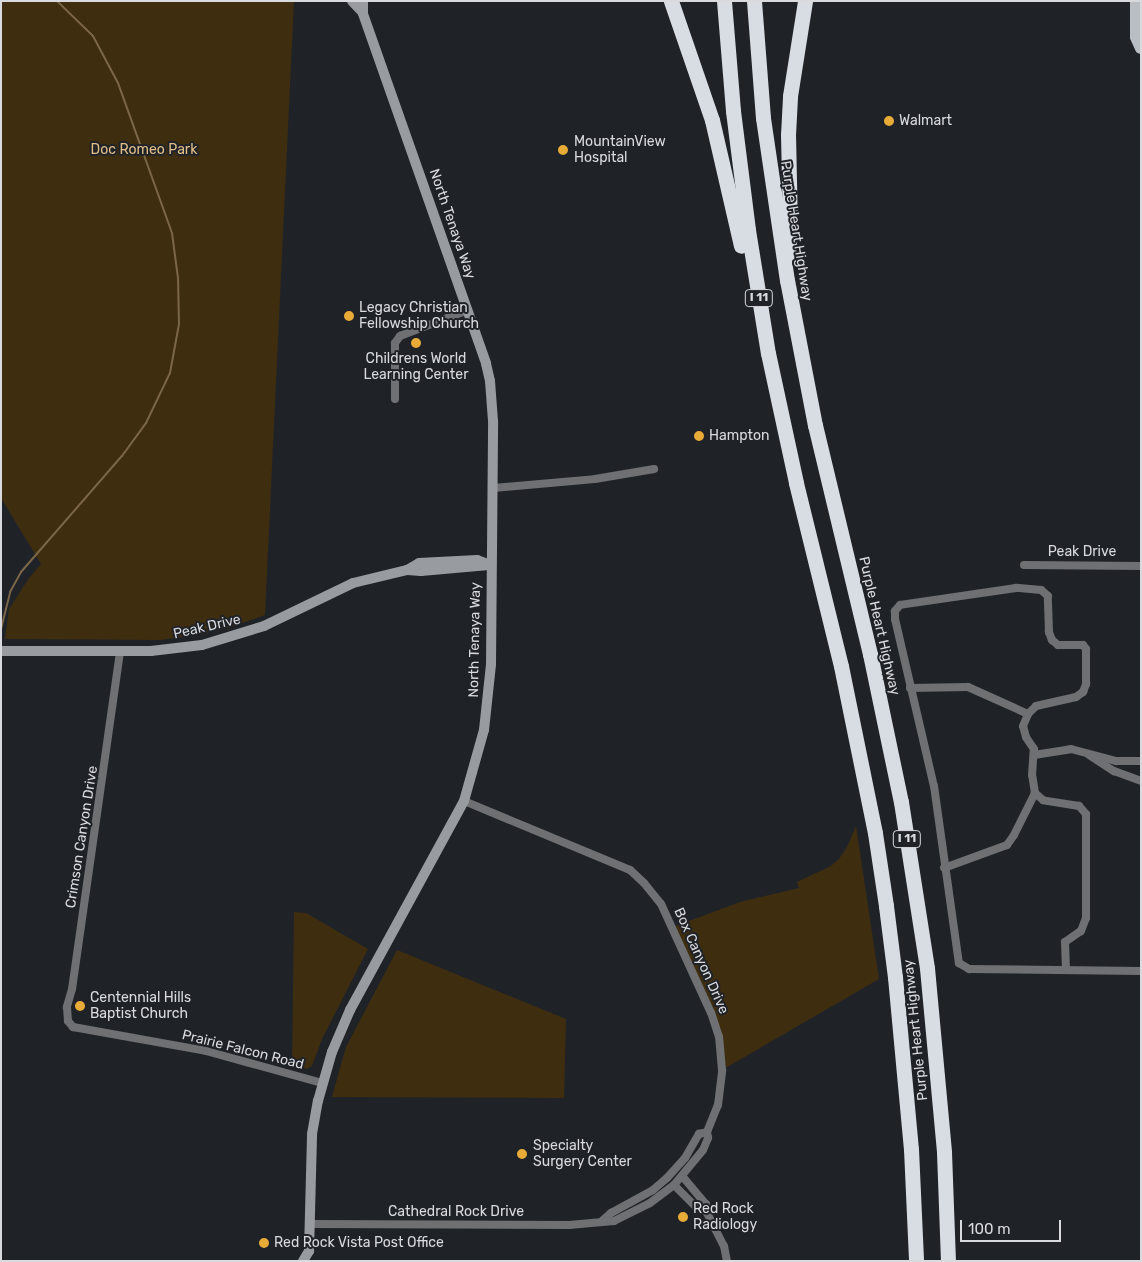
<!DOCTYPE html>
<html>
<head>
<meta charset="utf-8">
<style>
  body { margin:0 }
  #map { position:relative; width:1142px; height:1262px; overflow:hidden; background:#1f2328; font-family:Rubik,sans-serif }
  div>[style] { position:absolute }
  .green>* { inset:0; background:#3f2d0f }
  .stream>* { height:2px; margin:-1px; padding:0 1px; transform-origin:1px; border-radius:1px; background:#7b6748 }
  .street>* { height:8px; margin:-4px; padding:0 4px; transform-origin:4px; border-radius:4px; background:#6e7073 }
  .secondary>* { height:10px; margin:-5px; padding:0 5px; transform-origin:5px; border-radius:5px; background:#989ca0 }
  .primary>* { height:12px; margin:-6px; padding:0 6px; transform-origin:6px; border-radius:6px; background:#b9bec4 }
  .highway>* { height:15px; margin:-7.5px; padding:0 7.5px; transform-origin:7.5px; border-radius:7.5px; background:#d8dde4 }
  .dots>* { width:14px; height:14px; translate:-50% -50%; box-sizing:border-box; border:2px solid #1f2328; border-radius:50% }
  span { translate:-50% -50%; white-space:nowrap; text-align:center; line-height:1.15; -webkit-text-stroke:4px #1f2328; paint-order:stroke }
  .shield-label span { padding:1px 4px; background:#1f2328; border:1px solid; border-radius:4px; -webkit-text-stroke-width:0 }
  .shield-label { font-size:12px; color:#d8dade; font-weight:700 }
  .poi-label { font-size:14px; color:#d8dade }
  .left { translate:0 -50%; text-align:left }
  .park-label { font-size:14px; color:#e1be87 }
  .street-label { font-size:14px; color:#d8dade }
  .frame { position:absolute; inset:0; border:2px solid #d8dade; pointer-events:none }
  .scale { position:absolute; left:960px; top:1220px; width:101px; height:22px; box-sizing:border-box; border:2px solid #d8dade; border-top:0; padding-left:6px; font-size:15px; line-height:18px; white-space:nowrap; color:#d8dade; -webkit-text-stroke:4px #1f2328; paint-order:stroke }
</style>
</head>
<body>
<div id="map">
  <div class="green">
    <i style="clip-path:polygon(1px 1px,294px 1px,265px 615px,231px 627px,197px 635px,161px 640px,5px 639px,9px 609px,29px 578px,41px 564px,1px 498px)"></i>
    <i style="clip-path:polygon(856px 826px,879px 979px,722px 1070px,719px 1037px,673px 927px,740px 902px,799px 888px,797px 882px,831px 866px,839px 859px,847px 847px)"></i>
    <i style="clip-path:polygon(294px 912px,306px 913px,368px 949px,322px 1039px,312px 1066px,307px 1069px,292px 1065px)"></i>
    <i style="clip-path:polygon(397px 950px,566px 1019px,564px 1098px,332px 1097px,346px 1047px)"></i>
  </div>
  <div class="stream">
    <i style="left:1px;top:629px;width:38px;rotate:-76deg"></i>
    <i style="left:10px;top:592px;width:23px;rotate:-61deg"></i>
    <i style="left:21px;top:572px;width:154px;rotate:-49deg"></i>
    <i style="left:122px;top:456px;width:41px;rotate:-54deg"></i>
    <i style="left:146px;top:423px;width:55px;rotate:-64.4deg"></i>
    <i style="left:170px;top:373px;width:50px;rotate:-79.6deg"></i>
    <i style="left:179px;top:324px;width:46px;rotate:-91.2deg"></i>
    <i style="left:178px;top:278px;width:45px;rotate:-97.6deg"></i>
    <i style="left:172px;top:233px;width:159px;rotate:-109.8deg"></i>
    <i style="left:118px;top:83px;width:53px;rotate:-118deg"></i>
    <i style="left:93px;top:36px;width:50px;rotate:-135.8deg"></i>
  </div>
  <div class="street">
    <i style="left:395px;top:399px;width:56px;rotate:-90deg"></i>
    <i style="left:395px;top:343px;width:9px;rotate:-54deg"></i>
    <i style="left:400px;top:336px;width:73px;rotate:-20.9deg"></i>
    <i style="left:493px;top:488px;width:102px;rotate:-5deg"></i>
    <i style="left:595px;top:479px;width:60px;rotate:-9.6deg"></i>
    <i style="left:1024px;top:565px;width:117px;rotate:0.5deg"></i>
    <i style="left:120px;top:652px;width:340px;rotate:98.1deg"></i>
    <i style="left:72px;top:989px;width:19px;rotate:106deg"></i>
    <i style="left:67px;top:1007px;width:14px;rotate:86deg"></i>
    <i style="left:68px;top:1021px;width:8px;rotate:50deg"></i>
    <i style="left:73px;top:1027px;width:135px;rotate:10.2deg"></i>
    <i style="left:206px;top:1051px;width:120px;rotate:15.4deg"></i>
    <i style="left:910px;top:688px;width:58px;rotate:-1deg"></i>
    <i style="left:968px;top:687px;width:66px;rotate:24.2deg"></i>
    <i style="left:1034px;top:755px;width:37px;rotate:-9deg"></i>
    <i style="left:1071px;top:749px;width:47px;rotate:14.9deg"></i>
    <i style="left:1116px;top:761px;width:25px"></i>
    <i style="left:1089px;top:755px;width:30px;rotate:33deg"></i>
    <i style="left:1114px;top:771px;width:29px;rotate:20deg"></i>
    <i style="left:944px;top:868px;width:67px;rotate:-20.1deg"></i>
    <i style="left:1007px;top:845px;width:12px;rotate:-55deg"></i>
    <i style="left:1014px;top:835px;width:47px;rotate:-63.4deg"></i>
    <i style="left:1066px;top:970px;width:28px;rotate:-92deg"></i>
    <i style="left:1065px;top:942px;width:19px;rotate:-35deg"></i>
    <i style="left:1081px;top:931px;width:14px;rotate:-69deg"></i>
    <i style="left:1086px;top:918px;width:104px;rotate:-90deg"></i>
    <i style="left:1086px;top:814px;width:11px;rotate:-131deg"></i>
    <i style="left:1079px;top:806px;width:36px;rotate:-171deg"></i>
    <i style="left:1043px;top:800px;width:11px;rotate:-139deg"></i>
    <i style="left:1035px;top:793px;width:18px;rotate:-99deg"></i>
    <i style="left:1032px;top:775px;width:26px;rotate:-86deg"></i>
    <i style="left:1034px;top:749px;width:14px;rotate:-124deg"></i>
    <i style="left:1026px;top:737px;width:11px;rotate:-105deg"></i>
    <i style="left:1023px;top:726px;width:13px;rotate:-67deg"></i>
    <i style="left:1028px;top:714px;width:11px;rotate:-45deg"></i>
    <i style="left:1036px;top:706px;width:41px;rotate:-12.7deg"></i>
    <i style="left:1076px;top:697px;width:9px;rotate:-36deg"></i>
    <i style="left:1083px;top:692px;width:9px;rotate:-69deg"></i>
    <i style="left:1086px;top:684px;width:35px;rotate:-90deg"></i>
    <i style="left:1086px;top:649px;width:5px;rotate:-127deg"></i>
    <i style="left:1083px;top:645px;width:25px;rotate:180deg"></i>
    <i style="left:1058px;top:645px;width:8px;rotate:-140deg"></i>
    <i style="left:1052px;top:640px;width:9px;rotate:-111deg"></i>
    <i style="left:1049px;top:632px;width:36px;rotate:-92deg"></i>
    <i style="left:1048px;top:596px;width:9px;rotate:-139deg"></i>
    <i style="left:1041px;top:590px;width:25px;rotate:-175deg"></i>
    <i style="left:1016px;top:588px;width:117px;rotate:171.7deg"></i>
    <i style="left:900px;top:605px;width:8px;rotate:130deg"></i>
    <i style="left:895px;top:611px;width:8px;rotate:90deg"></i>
    <i style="left:895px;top:619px;width:171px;rotate:76.9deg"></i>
    <i style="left:934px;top:786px;width:179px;rotate:82deg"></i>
    <i style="left:959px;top:963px;width:12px;rotate:31deg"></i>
    <i style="left:969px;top:969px;width:172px;rotate:0.7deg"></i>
    <i style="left:683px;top:1177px;width:35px;rotate:50deg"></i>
    <i style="left:706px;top:1204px;width:7px;rotate:90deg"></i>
    <i style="left:706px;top:1211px;width:39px;rotate:63deg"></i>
    <i style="left:724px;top:1246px;width:15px;rotate:79deg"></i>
    <i style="left:674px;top:1185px;width:34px;rotate:45deg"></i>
    <i style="left:698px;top:1209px;width:8px;rotate:14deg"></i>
    <i style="left:603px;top:1220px;width:11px;rotate:-41deg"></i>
    <i style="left:611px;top:1213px;width:48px;rotate:-28.7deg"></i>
    <i style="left:653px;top:1190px;width:18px;rotate:-41deg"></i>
    <i style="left:667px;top:1178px;width:27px;rotate:-48deg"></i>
    <i style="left:685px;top:1158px;width:28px;rotate:-60deg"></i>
    <i style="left:699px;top:1134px;width:8px;rotate:-14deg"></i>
    <i style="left:309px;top:1224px;width:260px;rotate:0.2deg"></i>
    <i style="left:569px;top:1225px;width:45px;rotate:-5.1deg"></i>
    <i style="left:614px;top:1221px;width:40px;rotate:-26.6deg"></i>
    <i style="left:650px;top:1203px;width:30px;rotate:-37deg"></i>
    <i style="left:674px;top:1185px;width:45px;rotate:-50.4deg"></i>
    <i style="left:703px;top:1150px;width:13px;rotate:-67deg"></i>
    <i style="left:708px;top:1138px;width:6px;rotate:-99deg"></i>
    <i style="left:707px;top:1132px;width:29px;rotate:-68deg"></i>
    <i style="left:718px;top:1105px;width:35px;rotate:-83deg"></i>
    <i style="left:722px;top:1070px;width:33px;rotate:-95deg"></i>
    <i style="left:719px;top:1037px;width:25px;rotate:-108deg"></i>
    <i style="left:711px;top:1013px;width:120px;rotate:-114.6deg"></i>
    <i style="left:661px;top:904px;width:27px;rotate:-129deg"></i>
    <i style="left:644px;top:883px;width:19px;rotate:-137deg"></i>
    <i style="left:630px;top:870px;width:180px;rotate:-157.4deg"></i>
  </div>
  <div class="secondary">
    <i style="left:352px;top:1px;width:16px;rotate:47deg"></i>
    <i style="left:407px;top:570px;width:14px;rotate:4deg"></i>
    <i style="left:421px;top:571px;width:68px;rotate:-5deg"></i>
    <i style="left:1px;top:651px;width:150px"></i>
    <i style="left:151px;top:651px;width:51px;rotate:-6.7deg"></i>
    <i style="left:202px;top:645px;width:65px;rotate:-17deg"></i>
    <i style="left:264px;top:626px;width:99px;rotate:-25.8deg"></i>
    <i style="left:353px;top:583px;width:56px;rotate:-13.5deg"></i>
    <i style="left:407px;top:570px;width:14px;rotate:-30deg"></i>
    <i style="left:419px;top:563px;width:58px;rotate:-3deg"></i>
    <i style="left:477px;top:560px;width:14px;rotate:21deg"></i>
    <i style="left:303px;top:1261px;width:12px;rotate:-59deg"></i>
    <i style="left:309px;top:1251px;width:117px;rotate:-88.5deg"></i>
    <i style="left:312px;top:1134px;width:34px;rotate:-80deg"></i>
    <i style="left:318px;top:1101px;width:51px;rotate:-74.1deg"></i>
    <i style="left:332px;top:1052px;width:46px;rotate:-66.8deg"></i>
    <i style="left:350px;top:1010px;width:238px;rotate:-61.4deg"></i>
    <i style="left:464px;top:801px;width:74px;rotate:-74.3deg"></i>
    <i style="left:484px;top:730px;width:66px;rotate:-83.9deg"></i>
    <i style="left:491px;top:664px;width:243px;rotate:-89.5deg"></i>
    <i style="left:493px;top:421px;width:40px;rotate:-94.3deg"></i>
    <i style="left:490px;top:381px;width:18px;rotate:-103deg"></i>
    <i style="left:486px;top:363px;width:371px;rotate:-109.4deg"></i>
    <i style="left:363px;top:13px;width:12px;rotate:-90deg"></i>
  </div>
  <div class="primary">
    <i style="left:1136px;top:1px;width:36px;rotate:90deg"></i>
    <i style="left:1136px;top:37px;width:12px;rotate:66deg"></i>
  </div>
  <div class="highway">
    <i style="left:671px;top:1px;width:126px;rotate:71deg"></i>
    <i style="left:712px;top:120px;width:129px;rotate:77deg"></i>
    <i style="left:724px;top:1px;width:110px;rotate:85.3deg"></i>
    <i style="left:733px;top:111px;width:120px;rotate:82.8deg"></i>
    <i style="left:748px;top:230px;width:125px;rotate:80.8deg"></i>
    <i style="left:768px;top:353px;width:133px;rotate:77.8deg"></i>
    <i style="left:796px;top:483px;width:188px;rotate:76.2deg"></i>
    <i style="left:841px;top:666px;width:170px;rotate:78.5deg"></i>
    <i style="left:875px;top:833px;width:74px;rotate:81.4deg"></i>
    <i style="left:886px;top:906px;width:72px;rotate:82.8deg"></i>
    <i style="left:895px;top:977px;width:173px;rotate:84.7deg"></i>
    <i style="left:911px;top:1149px;width:112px;rotate:87.4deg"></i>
    <i style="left:754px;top:1px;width:117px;rotate:85.6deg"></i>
    <i style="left:763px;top:118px;width:164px;rotate:81.6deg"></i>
    <i style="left:787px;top:280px;width:148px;rotate:79.1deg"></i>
    <i style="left:815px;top:425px;width:236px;rotate:76.5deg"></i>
    <i style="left:870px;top:654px;width:151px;rotate:78.2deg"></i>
    <i style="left:901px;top:802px;width:168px;rotate:81.1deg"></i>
    <i style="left:927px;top:968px;width:185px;rotate:84.7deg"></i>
    <i style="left:944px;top:1152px;width:109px;rotate:87.9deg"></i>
    <i style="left:788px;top:254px;width:25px;rotate:-85deg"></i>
    <i style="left:790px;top:229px;width:94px;rotate:-91.2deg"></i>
    <i style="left:788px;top:135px;width:39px;rotate:-87deg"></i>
    <i style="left:790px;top:96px;width:96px;rotate:-81deg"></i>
  </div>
  <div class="dots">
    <i style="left:889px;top:121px;background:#e9ab38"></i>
    <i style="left:563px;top:150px;background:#e9ab38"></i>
    <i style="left:349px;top:316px;background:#e9ab38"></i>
    <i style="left:416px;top:343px;background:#e9ab38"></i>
    <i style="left:699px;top:436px;background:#e9ab38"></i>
    <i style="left:80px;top:1006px;background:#e9ab38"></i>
    <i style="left:522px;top:1154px;background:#e9ab38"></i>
    <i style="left:683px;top:1217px;background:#e9ab38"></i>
    <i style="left:264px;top:1243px;background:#e9ab38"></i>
  </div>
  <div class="shield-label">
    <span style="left:759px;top:298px">I 11</span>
    <span style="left:907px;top:839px">I 11</span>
  </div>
  <div class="poi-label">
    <span class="left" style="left:899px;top:121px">Walmart</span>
    <span class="left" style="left:574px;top:150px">MountainView<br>Hospital</span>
    <span class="left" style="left:359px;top:316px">Legacy Christian<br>Fellowship Church</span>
    <span style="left:416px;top:367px">Childrens World<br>Learning Center</span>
    <span class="left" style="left:709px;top:436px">Hampton</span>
    <span class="left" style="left:90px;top:1006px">Centennial Hills<br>Baptist Church</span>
    <span class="left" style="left:533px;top:1154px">Specialty<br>Surgery Center</span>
    <span class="left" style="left:693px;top:1217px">Red Rock<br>Radiology</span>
    <span class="left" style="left:274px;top:1243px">Red Rock Vista Post Office</span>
  </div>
  <div class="park-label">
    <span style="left:144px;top:150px">Doc Romeo Park</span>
  </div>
  <div class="street-label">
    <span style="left:452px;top:224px;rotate:71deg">North Tenaya Way</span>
    <span style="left:796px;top:231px;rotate:81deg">Purple Heart Highway</span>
    <span style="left:1082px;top:552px">Peak Drive</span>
    <span style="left:879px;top:626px;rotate:77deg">Purple Heart Highway</span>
    <span style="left:207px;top:627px;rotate:-13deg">Peak Drive</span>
    <span style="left:475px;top:640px;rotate:-89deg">North Tenaya Way</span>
    <span style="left:82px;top:837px;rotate:-81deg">Crimson Canyon Drive</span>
    <span style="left:701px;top:961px;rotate:66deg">Box Canyon Drive</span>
    <span style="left:916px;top:1030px;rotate:-96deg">Purple Heart Highway</span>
    <span style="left:243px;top:1050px;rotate:14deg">Prairie Falcon Road</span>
    <span style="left:456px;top:1212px">Cathedral Rock Drive</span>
  </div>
  <div class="frame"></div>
  <div class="scale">100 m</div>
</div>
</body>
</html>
